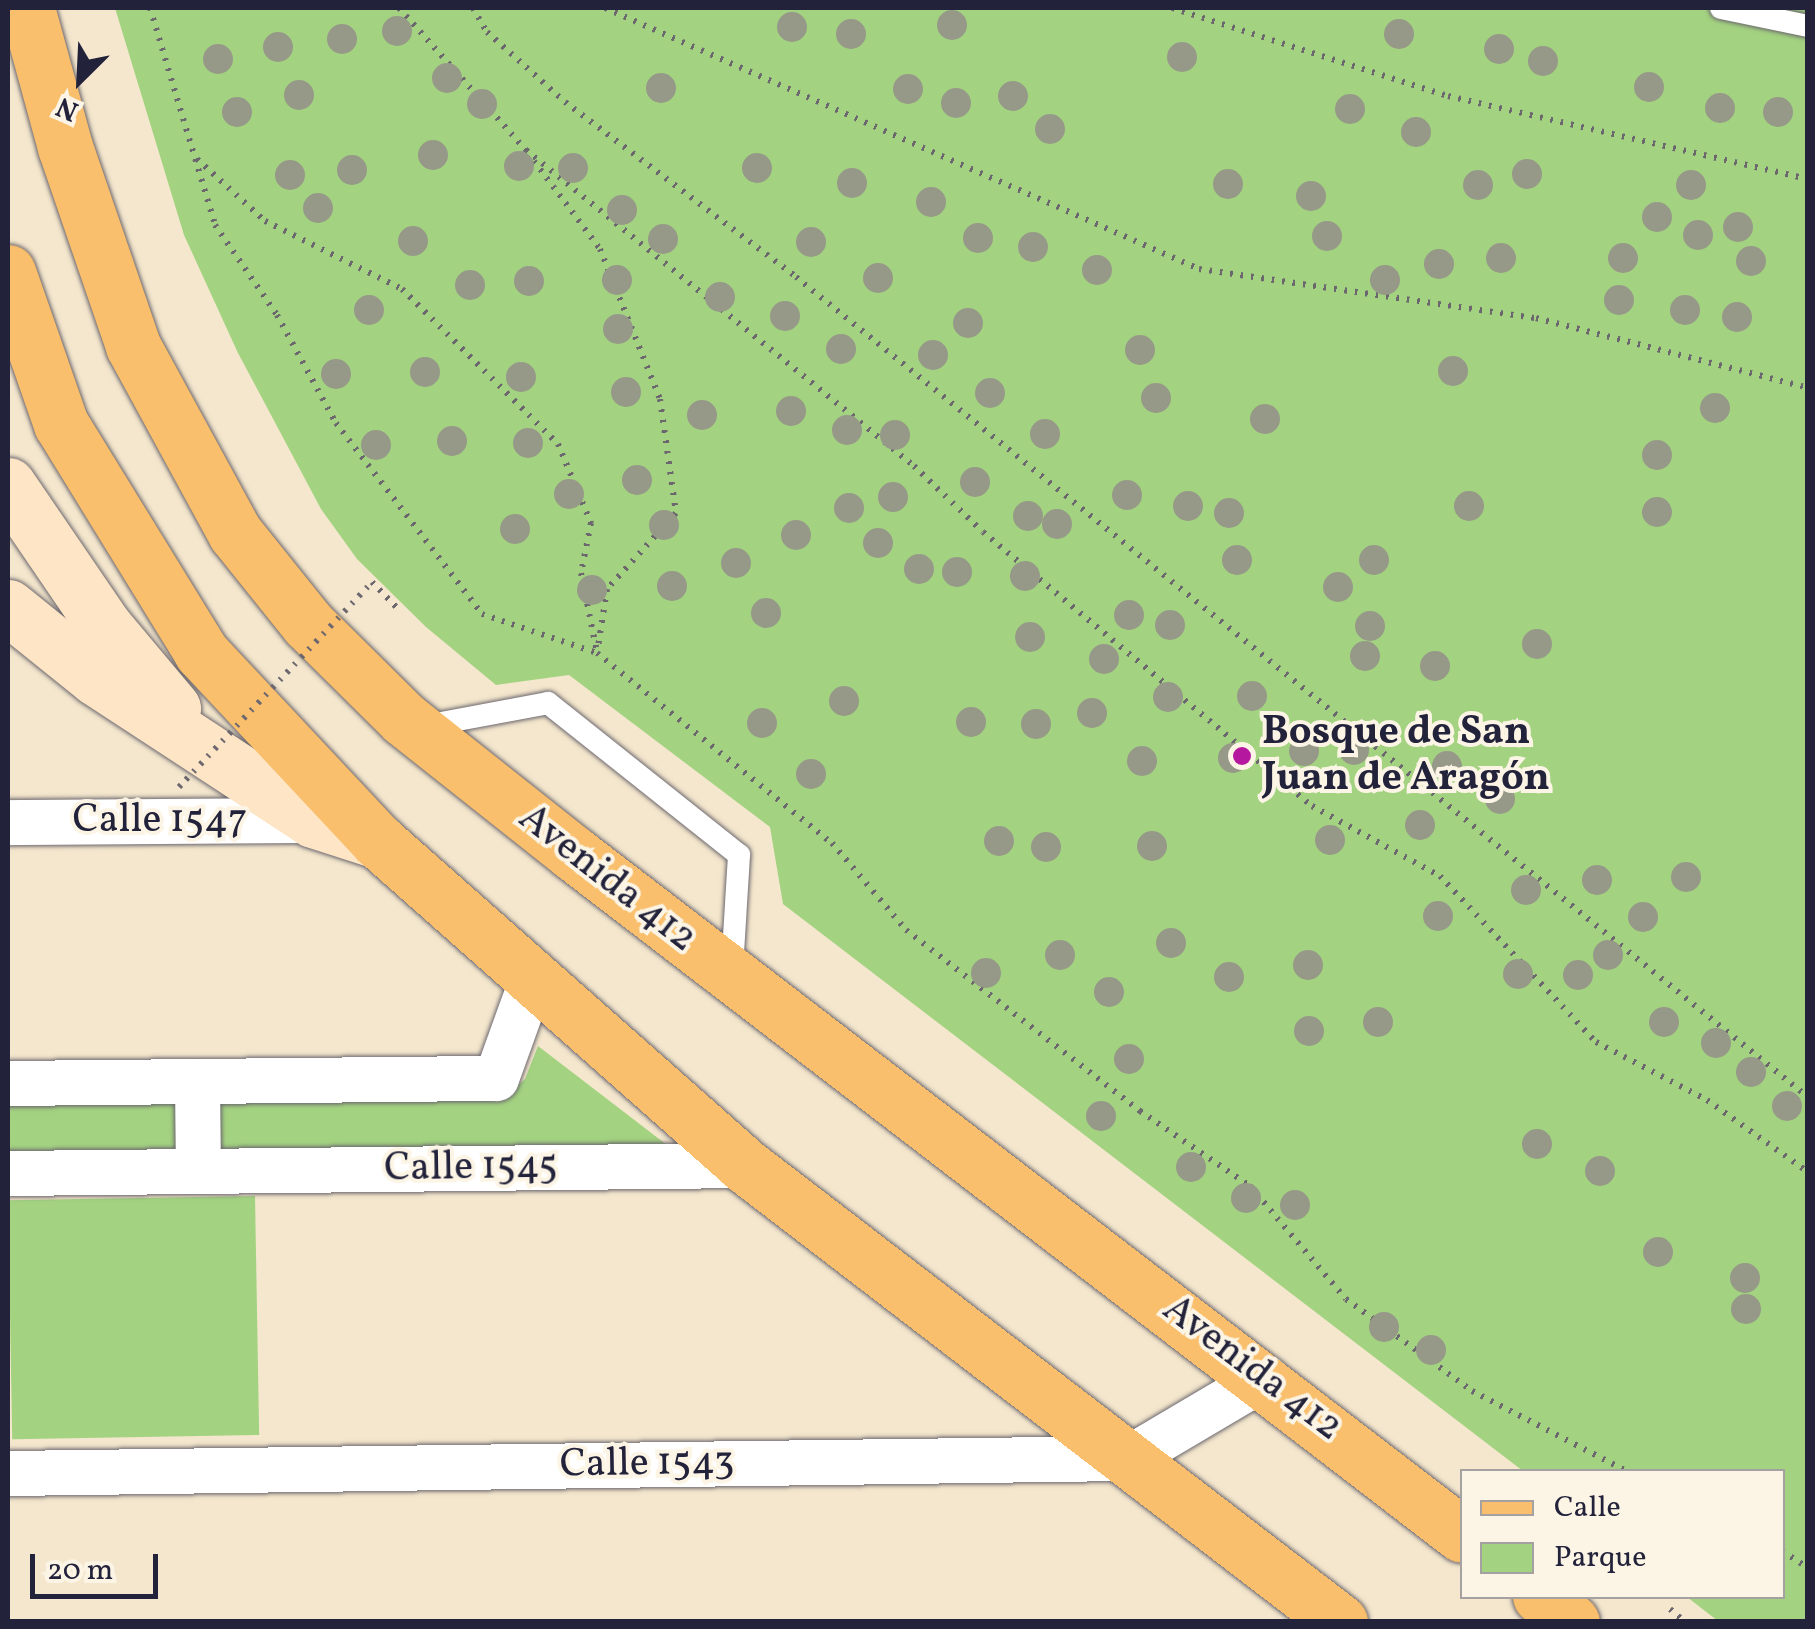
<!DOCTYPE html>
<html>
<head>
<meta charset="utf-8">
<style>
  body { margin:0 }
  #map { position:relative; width:1815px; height:1629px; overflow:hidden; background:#f4e7cd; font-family:Vollkorn,serif }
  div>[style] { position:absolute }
  .green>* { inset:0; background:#a3d381; transform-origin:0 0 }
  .path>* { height:6px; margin-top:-3px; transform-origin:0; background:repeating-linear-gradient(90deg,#6c676e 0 2.5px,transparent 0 10.5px) }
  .roads { filter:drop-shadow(0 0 2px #6c676e) drop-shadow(0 0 2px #6c676e) }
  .lane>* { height:22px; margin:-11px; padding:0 11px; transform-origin:11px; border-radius:11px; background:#fff }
  .street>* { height:45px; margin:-22.5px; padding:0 22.5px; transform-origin:22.5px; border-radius:22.5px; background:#fff }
  .secondary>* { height:55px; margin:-27.5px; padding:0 27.5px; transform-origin:27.5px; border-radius:27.5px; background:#fde5c5 }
  .primary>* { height:55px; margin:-27.5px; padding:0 27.5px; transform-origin:27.5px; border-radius:27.5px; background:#f9bf6d }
  .path-bridge>* { height:6px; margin-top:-3px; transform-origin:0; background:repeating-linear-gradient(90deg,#6c676e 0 2.5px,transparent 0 10.5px) }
  .trees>* { width:30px; height:30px; margin:-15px; border-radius:50%; background:#969888 }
  .dots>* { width:28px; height:28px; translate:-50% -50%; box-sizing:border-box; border:5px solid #fcf5e5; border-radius:50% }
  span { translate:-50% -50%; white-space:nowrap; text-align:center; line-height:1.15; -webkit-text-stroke:8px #fcf5e5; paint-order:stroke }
  .poi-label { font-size:40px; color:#22223b; font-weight:700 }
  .left { translate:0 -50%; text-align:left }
  .street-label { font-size:40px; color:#22223b }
  .frame { position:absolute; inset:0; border:10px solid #22223b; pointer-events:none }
  .legend { position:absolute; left:1460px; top:1469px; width:325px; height:130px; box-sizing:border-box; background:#fcf5e5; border:2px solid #a5a1a1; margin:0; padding:12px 18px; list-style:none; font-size:30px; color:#22223b }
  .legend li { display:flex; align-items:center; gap:20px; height:50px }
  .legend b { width:50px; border:2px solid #a5a1a1 }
  .north { position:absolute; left:30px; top:30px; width:100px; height:100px; -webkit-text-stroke:8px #fcf5e5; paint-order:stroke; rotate:204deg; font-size:28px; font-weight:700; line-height:40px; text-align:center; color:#22223b }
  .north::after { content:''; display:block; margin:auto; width:35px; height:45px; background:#22223b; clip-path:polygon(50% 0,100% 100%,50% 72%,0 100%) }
  .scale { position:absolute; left:30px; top:1554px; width:128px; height:45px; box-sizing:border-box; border:5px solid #22223b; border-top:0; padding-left:12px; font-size:30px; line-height:35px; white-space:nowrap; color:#22223b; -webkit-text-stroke:8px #fcf5e5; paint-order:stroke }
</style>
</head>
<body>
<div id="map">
  <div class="green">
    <i style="clip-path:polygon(115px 8px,1807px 8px,1807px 1621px,1718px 1621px,1687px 1597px,1782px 1596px,1782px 1472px,1523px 1471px,783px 904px,770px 827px,569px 675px,496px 685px,426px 627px,357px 559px,321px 509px,238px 353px,184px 235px)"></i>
    <i style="clip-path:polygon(538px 1046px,680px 1155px,8px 1165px,8px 1103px,501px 1100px,525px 1079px)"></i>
    <i style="left:255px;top:1196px;width:239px;height:247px;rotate:89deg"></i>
  </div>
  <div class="path">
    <i style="left:150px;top:8px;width:227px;rotate:73.3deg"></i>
    <i style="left:215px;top:225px;width:109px;rotate:55.4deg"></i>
    <i style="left:277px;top:315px;width:123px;rotate:61.4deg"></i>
    <i style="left:336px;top:423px;width:240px;rotate:52.6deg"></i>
    <i style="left:482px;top:614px;width:121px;rotate:18.7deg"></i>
    <i style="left:597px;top:653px;width:302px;rotate:39deg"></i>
    <i style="left:832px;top:843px;width:114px;rotate:49.6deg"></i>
    <i style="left:906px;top:930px;width:296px;rotate:37.7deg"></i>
    <i style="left:1140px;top:1111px;width:133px;rotate:34.3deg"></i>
    <i style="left:1250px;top:1186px;width:148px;rotate:49.7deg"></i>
    <i style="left:1346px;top:1299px;width:156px;rotate:36.1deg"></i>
    <i style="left:1472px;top:1391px;width:176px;rotate:27.4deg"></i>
    <i style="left:399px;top:8px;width:191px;rotate:48.2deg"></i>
    <i style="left:526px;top:150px;width:500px;rotate:39.16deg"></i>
    <i style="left:914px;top:466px;width:95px;rotate:43.7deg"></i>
    <i style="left:983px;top:532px;width:428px;rotate:39.8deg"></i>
    <i style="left:1312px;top:806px;width:146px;rotate:28.7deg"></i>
    <i style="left:1440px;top:876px;width:228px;rotate:46.8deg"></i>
    <i style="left:1596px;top:1042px;width:125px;rotate:27.6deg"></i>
    <i style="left:1707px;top:1100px;width:124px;rotate:35.5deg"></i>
    <i style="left:473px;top:8px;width:28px;rotate:60deg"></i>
    <i style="left:487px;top:32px;width:105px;rotate:41.9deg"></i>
    <i style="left:565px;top:102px;width:290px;rotate:37.1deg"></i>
    <i style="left:796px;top:277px;width:1303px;rotate:39.02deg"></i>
    <i style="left:605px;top:8px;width:649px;rotate:23.72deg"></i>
    <i style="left:1199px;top:269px;width:341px;rotate:8.3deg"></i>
    <i style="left:1536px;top:318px;width:281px;rotate:14.4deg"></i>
    <i style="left:1172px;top:8px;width:290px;rotate:17.7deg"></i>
    <i style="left:1448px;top:96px;width:369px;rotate:13deg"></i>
    <i style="left:197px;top:159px;width:92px;rotate:42.4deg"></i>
    <i style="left:265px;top:221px;width:153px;rotate:26.4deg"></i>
    <i style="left:402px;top:289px;width:220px;rotate:44.8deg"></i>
    <i style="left:558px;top:444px;width:86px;rotate:67.3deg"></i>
    <i style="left:591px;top:523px;width:51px;rotate:101.3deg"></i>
    <i style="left:581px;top:573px;width:81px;rotate:78.6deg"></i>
    <i style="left:534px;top:161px;width:110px;rotate:53.1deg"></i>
    <i style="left:600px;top:249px;width:162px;rotate:68.2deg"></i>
    <i style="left:660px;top:399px;width:115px;rotate:82deg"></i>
    <i style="left:676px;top:513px;width:103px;rotate:132.2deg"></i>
    <i style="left:607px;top:589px;width:59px;rotate:98.8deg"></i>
    <i style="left:372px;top:582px;width:36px;rotate:46deg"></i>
    <i style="left:1782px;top:1551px;width:31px;rotate:33deg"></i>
    <i style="left:1670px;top:1609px;width:20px;rotate:41deg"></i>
  </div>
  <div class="roads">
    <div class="lane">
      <i style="left:1721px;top:8px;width:89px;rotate:11.7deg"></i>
      <i style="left:420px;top:727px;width:130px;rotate:-10.6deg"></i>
      <i style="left:548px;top:703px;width:244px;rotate:38.5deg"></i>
      <i style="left:739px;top:855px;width:114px;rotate:93.5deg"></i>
    </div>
    <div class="street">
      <i style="left:8px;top:822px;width:305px;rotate:-0.4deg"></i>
      <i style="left:197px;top:1081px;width:90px;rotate:89.4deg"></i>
      <i style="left:8px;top:1083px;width:488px;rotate:-0.6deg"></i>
      <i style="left:496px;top:1078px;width:106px;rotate:-70.2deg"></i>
      <i style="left:8px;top:1173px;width:736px;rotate:-0.62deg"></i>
      <i style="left:8px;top:1473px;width:1120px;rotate:-0.77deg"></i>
      <i style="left:1128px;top:1458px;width:159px;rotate:-30.6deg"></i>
    </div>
    <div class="secondary">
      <i style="left:8px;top:485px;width:172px;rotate:55.7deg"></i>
      <i style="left:105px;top:627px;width:106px;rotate:50deg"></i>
      <i style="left:8px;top:607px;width:113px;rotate:38.9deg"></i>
      <i style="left:96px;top:678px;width:259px;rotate:33.2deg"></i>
      <i style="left:313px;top:820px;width:68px;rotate:17.9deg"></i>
    </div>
    <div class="primary">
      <i style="left:27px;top:8px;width:144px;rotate:74.7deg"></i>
      <i style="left:65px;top:147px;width:210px;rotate:71.1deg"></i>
      <i style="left:133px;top:346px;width:213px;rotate:61.4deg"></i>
      <i style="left:235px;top:533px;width:117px;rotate:51.3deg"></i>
      <i style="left:308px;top:624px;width:135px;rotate:44.7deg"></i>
      <i style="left:404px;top:719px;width:216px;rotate:38.4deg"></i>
      <i style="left:573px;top:853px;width:1120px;rotate:37.49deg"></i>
      <i style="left:8px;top:272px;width:161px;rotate:70.8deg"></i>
      <i style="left:61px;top:424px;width:268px;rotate:58.4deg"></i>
      <i style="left:201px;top:652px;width:259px;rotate:46.9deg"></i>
      <i style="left:378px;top:841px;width:489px;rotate:41.5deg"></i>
      <i style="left:744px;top:1165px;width:751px;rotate:37.48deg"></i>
      <i style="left:1540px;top:1596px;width:41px;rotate:39.1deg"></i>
    </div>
  </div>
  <div class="path-bridge">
    <i style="left:179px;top:787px;width:282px;rotate:-46.7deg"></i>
  </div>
  <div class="trees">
    <i style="left:952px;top:25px"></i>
    <i style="left:792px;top:27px"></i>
    <i style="left:397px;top:31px"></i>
    <i style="left:851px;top:34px"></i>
    <i style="left:1399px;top:34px"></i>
    <i style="left:342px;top:39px"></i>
    <i style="left:278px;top:47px"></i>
    <i style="left:1499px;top:49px"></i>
    <i style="left:1182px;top:57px"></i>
    <i style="left:218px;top:59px"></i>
    <i style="left:1543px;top:61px"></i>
    <i style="left:447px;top:78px"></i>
    <i style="left:1649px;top:87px"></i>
    <i style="left:661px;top:88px"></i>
    <i style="left:908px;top:89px"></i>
    <i style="left:299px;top:95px"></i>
    <i style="left:1013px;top:96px"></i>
    <i style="left:956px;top:103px"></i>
    <i style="left:482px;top:104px"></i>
    <i style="left:1720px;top:108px"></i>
    <i style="left:1350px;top:109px"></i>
    <i style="left:237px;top:112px"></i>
    <i style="left:1778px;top:112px"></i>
    <i style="left:1050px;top:129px"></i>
    <i style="left:1416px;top:132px"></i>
    <i style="left:433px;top:155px"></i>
    <i style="left:519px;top:166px"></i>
    <i style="left:573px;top:168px"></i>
    <i style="left:757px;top:168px"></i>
    <i style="left:352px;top:170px"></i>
    <i style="left:1527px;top:174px"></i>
    <i style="left:290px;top:175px"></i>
    <i style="left:852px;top:183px"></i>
    <i style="left:1228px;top:184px"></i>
    <i style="left:1478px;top:185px"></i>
    <i style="left:1691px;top:185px"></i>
    <i style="left:1311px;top:196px"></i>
    <i style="left:931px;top:202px"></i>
    <i style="left:318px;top:208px"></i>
    <i style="left:622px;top:210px"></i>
    <i style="left:1657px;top:217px"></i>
    <i style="left:1738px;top:227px"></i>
    <i style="left:1698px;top:235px"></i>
    <i style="left:1327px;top:236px"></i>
    <i style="left:978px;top:238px"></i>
    <i style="left:663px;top:239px"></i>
    <i style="left:413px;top:241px"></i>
    <i style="left:811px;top:242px"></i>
    <i style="left:1033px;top:247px"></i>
    <i style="left:1501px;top:258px"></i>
    <i style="left:1623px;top:258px"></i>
    <i style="left:1751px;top:261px"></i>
    <i style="left:1439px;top:264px"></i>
    <i style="left:1097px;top:270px"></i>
    <i style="left:878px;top:278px"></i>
    <i style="left:617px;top:280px"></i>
    <i style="left:1385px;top:280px"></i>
    <i style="left:529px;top:281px"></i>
    <i style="left:470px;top:285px"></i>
    <i style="left:720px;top:297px"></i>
    <i style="left:1619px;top:300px"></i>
    <i style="left:369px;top:310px"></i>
    <i style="left:1685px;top:310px"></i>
    <i style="left:785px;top:316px"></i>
    <i style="left:1737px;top:317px"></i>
    <i style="left:968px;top:323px"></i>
    <i style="left:618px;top:329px"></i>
    <i style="left:841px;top:349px"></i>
    <i style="left:1140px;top:350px"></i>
    <i style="left:933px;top:355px"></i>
    <i style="left:1453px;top:371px"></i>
    <i style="left:425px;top:372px"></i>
    <i style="left:336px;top:374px"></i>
    <i style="left:521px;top:377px"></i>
    <i style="left:626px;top:392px"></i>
    <i style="left:990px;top:393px"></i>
    <i style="left:1156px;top:398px"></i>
    <i style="left:1715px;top:408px"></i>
    <i style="left:791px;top:411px"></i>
    <i style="left:702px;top:415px"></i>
    <i style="left:1265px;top:419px"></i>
    <i style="left:847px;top:430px"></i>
    <i style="left:1045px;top:434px"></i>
    <i style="left:895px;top:435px"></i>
    <i style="left:452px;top:441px"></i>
    <i style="left:528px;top:443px"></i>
    <i style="left:376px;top:445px"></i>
    <i style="left:1657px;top:455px"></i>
    <i style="left:637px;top:480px"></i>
    <i style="left:975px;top:482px"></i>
    <i style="left:569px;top:494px"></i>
    <i style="left:1127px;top:495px"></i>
    <i style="left:893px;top:497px"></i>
    <i style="left:1188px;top:506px"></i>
    <i style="left:1469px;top:506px"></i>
    <i style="left:849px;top:508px"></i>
    <i style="left:1657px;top:512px"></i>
    <i style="left:1229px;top:513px"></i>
    <i style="left:1028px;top:516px"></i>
    <i style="left:1057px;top:524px"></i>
    <i style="left:664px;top:525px"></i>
    <i style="left:515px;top:529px"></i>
    <i style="left:796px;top:535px"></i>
    <i style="left:878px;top:543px"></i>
    <i style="left:1237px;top:560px"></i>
    <i style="left:1374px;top:560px"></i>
    <i style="left:736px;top:563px"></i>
    <i style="left:919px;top:569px"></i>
    <i style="left:957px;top:572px"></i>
    <i style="left:1025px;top:576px"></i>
    <i style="left:672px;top:586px"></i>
    <i style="left:1338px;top:587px"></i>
    <i style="left:592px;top:590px"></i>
    <i style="left:766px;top:613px"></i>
    <i style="left:1129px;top:615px"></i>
    <i style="left:1170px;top:625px"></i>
    <i style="left:1370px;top:626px"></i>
    <i style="left:1030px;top:637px"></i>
    <i style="left:1537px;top:644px"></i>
    <i style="left:1365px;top:656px"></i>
    <i style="left:1104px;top:659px"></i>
    <i style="left:1435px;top:666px"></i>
    <i style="left:1252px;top:696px"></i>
    <i style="left:1168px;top:697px"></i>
    <i style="left:844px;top:701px"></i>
    <i style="left:1092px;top:713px"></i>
    <i style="left:971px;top:722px"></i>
    <i style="left:762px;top:723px"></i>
    <i style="left:1036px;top:724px"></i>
    <i style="left:1354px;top:750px"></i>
    <i style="left:1304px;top:751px"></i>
    <i style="left:1233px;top:758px"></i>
    <i style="left:1142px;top:761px"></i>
    <i style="left:1447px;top:766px"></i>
    <i style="left:811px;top:774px"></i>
    <i style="left:1500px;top:799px"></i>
    <i style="left:1420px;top:825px"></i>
    <i style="left:1330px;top:840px"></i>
    <i style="left:999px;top:841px"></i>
    <i style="left:1152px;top:846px"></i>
    <i style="left:1046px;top:847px"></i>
    <i style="left:1686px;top:877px"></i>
    <i style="left:1597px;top:880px"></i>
    <i style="left:1526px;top:890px"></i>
    <i style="left:1438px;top:916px"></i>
    <i style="left:1643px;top:917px"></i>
    <i style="left:1171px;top:943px"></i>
    <i style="left:1060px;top:955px"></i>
    <i style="left:1608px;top:955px"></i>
    <i style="left:1308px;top:965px"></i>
    <i style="left:986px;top:973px"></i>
    <i style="left:1518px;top:974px"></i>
    <i style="left:1578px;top:975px"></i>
    <i style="left:1229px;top:977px"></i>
    <i style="left:1109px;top:992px"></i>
    <i style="left:1378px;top:1022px"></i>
    <i style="left:1664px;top:1022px"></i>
    <i style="left:1309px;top:1031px"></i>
    <i style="left:1716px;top:1043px"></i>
    <i style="left:1129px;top:1059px"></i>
    <i style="left:1751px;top:1072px"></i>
    <i style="left:1787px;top:1106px"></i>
    <i style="left:1101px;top:1116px"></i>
    <i style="left:1537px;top:1144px"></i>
    <i style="left:1191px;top:1167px"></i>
    <i style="left:1600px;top:1171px"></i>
    <i style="left:1246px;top:1198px"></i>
    <i style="left:1295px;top:1205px"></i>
    <i style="left:1658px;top:1252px"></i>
    <i style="left:1745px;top:1278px"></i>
    <i style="left:1746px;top:1309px"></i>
    <i style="left:1384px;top:1327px"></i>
    <i style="left:1431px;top:1350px"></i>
  </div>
  <div class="dots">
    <i style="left:1242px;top:756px;background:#b5179e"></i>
  </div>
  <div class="poi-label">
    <span class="left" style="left:1262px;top:756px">Bosque de San<br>Juan de Aragón</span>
  </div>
  <div class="street-label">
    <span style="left:160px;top:821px">Calle 1547</span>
    <span style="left:607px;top:879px;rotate:38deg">Avenida 412</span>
    <span style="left:471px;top:1168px;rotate:-1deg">Calle 1545</span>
    <span style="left:1252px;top:1369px;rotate:37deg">Avenida 412</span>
    <span style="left:647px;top:1464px;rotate:-1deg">Calle 1543</span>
  </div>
  <div class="frame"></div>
  <ul class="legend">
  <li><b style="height:12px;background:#f9bf6d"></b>Calle</li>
  <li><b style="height:28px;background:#a3d381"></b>Parque</li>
  </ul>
  <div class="north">N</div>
  <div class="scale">20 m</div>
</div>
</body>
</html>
